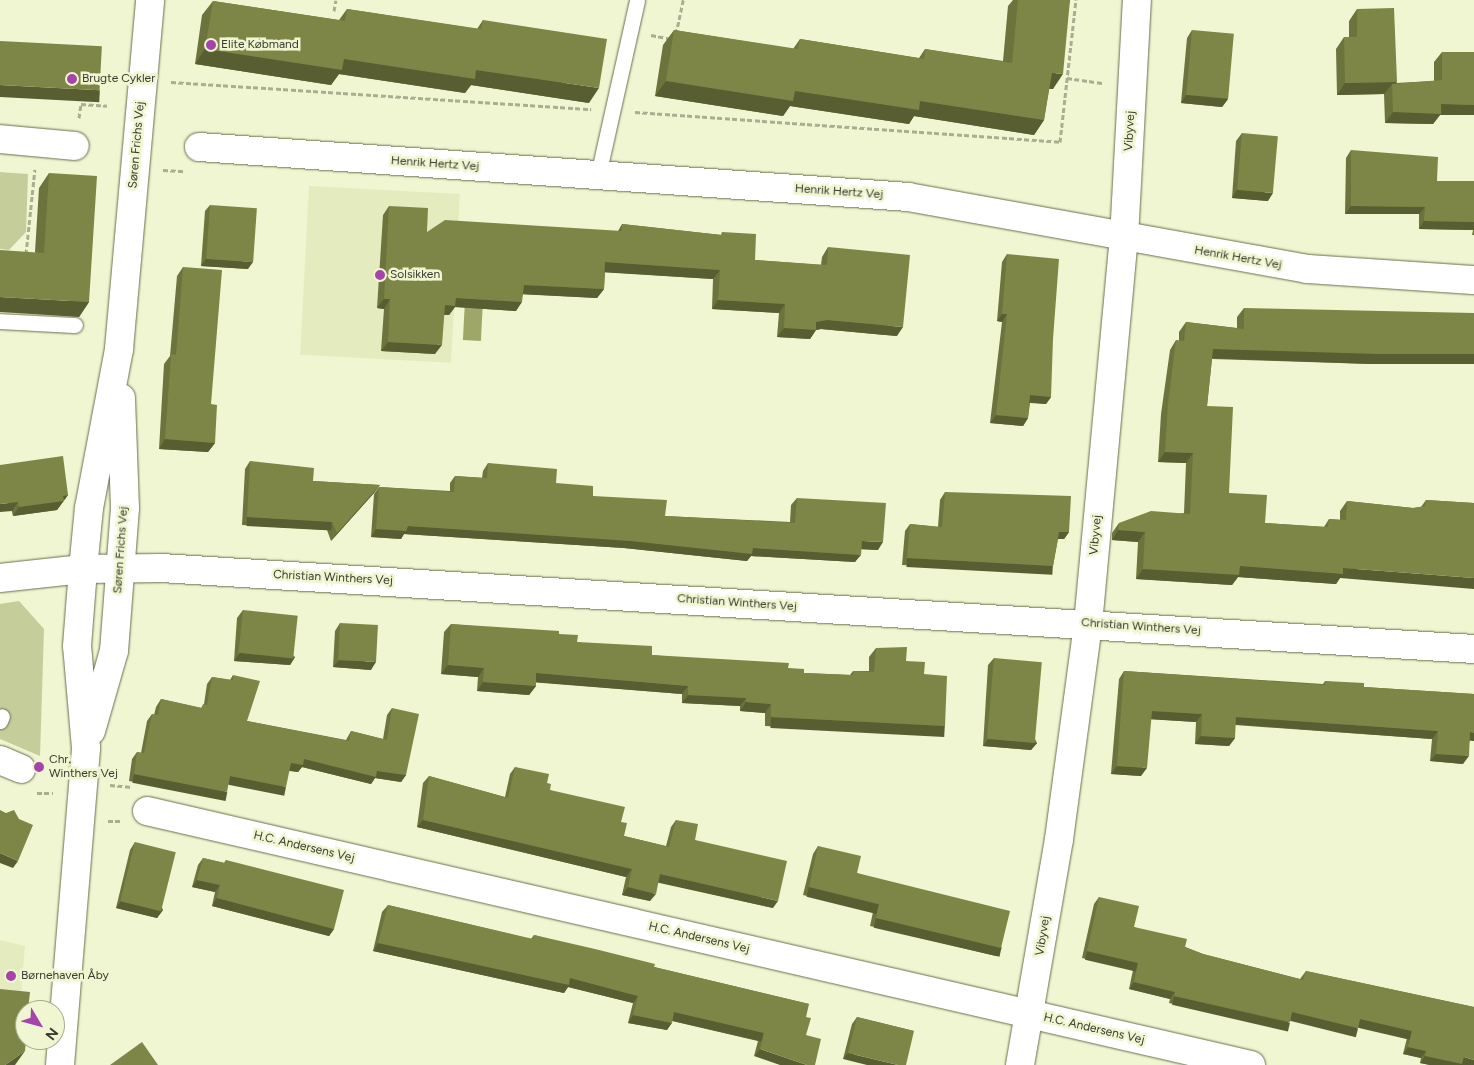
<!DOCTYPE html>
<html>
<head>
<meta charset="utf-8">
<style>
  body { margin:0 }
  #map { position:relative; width:1474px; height:1065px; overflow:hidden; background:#eff6d1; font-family:Figtree,sans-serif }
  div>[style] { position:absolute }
  .built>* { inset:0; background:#e4ebbf; transform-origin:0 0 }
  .green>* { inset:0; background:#c5ce9a }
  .water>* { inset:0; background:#9ea768; transform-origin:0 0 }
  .path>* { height:3px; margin-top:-1.5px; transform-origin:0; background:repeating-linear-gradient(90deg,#a9ae91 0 5px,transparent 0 7.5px) }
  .roads { filter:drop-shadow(0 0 1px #696e4e) drop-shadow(0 0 1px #696e4e) }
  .service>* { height:15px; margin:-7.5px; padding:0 7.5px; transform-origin:7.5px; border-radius:7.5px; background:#fff }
  .minor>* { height:28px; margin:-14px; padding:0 14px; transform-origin:14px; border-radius:14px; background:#fff }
  .tertiary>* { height:28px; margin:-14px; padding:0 14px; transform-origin:14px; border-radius:14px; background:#fff }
  .wall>* { inset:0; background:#6c733d }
  .shaded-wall>* { inset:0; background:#585e32; transform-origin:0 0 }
  .building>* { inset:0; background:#7d8647; transform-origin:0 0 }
  .dots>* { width:14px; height:14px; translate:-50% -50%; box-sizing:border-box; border:2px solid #eff6d1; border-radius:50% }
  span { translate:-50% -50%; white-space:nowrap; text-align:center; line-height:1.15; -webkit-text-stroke:5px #eff6d1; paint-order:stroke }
  .poi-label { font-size:12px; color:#393b2c }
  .left { translate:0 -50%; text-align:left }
  .street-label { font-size:12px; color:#393b2c }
  .north { position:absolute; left:15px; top:1000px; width:50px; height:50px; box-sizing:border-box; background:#eff6d1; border:1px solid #a6ab8f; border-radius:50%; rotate:127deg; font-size:14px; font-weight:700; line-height:20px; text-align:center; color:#393b2c }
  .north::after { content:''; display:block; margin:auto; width:18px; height:22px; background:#a544ab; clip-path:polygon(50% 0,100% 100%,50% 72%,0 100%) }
</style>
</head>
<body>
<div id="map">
  <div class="built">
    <i style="left:309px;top:186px;width:151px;height:169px;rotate:3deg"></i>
    <i style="clip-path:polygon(0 940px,25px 946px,20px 1006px,0 1065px)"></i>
  </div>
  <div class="green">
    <i style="clip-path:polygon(0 172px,28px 174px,26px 232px,9px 250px,0 249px)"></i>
    <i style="clip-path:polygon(19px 601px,44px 629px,40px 756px,0 739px,0 604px)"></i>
  </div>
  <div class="water">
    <i style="left:465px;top:300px;width:18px;height:40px;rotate:3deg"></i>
  </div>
  <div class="path">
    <i style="left:334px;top:11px;width:11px;rotate:-80deg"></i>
    <i style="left:676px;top:34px;width:35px;rotate:-78deg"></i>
    <i style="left:651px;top:35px;width:21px;rotate:11deg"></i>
    <i style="left:1067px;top:78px;width:37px;rotate:8deg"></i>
    <i style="left:171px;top:82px;width:421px;rotate:3.7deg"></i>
    <i style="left:635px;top:112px;width:426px;rotate:4deg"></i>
    <i style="left:1060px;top:142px;width:143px;rotate:-83.6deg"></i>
    <i style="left:79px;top:118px;width:14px;rotate:-82deg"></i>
    <i style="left:81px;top:104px;width:26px;rotate:4deg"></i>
    <i style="left:163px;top:170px;width:22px;rotate:3deg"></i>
    <i style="left:26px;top:254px;width:85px;rotate:-84deg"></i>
    <i style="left:110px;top:785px;width:22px;rotate:5deg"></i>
    <i style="left:37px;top:793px;width:16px"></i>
    <i style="left:108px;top:821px;width:14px"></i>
  </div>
  <div class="roads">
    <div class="service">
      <i style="left:598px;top:175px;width:179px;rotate:-77.4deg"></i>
      <i style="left:0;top:321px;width:75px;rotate:3.1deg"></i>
      <i style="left:0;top:721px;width:5px;rotate:-68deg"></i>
    </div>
    <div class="minor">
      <i style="left:0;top:139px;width:75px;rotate:5.3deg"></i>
      <i style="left:199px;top:147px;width:711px;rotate:4.03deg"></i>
      <i style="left:908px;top:197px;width:405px;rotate:10.2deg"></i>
      <i style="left:1307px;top:269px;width:167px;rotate:3.8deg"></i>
      <i style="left:0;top:578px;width:83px;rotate:-6.2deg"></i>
      <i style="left:83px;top:569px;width:78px;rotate:-0.7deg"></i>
      <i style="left:161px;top:568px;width:1315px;rotate:3.53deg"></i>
      <i style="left:0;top:760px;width:23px;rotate:23deg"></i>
      <i style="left:147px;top:811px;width:1133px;rotate:12.96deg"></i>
      <i style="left:1020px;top:1065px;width:229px;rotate:-80.2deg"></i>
      <i style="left:1059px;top:839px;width:217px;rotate:-82.3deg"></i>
      <i style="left:1088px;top:624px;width:388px;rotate:-84.7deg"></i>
      <i style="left:1124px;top:238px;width:238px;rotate:-86.9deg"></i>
    </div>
    <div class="tertiary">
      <i style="left:91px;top:731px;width:83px;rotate:-74deg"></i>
      <i style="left:114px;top:651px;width:143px;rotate:-85.6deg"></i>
      <i style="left:125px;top:508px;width:110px;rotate:-92.1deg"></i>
      <i style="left:60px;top:1065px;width:318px;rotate:-85.3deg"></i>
      <i style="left:86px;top:748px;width:102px;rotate:-95deg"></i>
      <i style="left:77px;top:646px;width:77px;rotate:-85.5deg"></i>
      <i style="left:83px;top:569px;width:61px;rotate:-84.4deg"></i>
      <i style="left:89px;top:508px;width:162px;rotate:-79.3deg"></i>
      <i style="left:119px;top:349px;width:350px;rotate:-84.9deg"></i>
    </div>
  </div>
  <div class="wall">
    <i style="clip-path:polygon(1013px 0,1070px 0,1053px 89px,1049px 89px,1044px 120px,1034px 135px,914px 116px,909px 124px,790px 106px,783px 116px,655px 96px,663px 45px,674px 30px,793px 49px,800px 39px,919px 58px,925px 49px,1003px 61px,1008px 6px)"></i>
    <i style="clip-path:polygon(213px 1px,339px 20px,347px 9px,477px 29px,483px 20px,589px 103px,471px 85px,465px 93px,339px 74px,331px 85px,195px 64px,202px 15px)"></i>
    <i style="clip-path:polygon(1357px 9px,1396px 83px,1434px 81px,1434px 62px,1442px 52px,1474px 52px,1474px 115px,1440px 115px,1433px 124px,1385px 123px,1384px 94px,1337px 95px,1336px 49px,1344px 37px,1349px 37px,1349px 21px)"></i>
    <i style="clip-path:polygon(1192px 30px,1228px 99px,1222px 107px,1181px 103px,1187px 38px)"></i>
    <i style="clip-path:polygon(1242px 133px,1268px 201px,1232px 198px,1236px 141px)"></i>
    <i style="clip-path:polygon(1351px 150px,1437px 181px,1474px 181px,1474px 235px,1472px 235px,1473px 230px,1419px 229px,1419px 214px,1345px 214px,1346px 158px)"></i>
    <i style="clip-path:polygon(49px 173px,89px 302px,79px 317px,35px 252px,39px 188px)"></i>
    <i style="clip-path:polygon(210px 205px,248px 269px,201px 266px,205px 211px)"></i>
    <i style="clip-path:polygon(389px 206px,427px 232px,618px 231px,622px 224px,721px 235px,722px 232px,755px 260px,821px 265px,822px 257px,828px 247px,897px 336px,821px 329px,816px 330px,810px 339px,777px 337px,779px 313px,712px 309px,713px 279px,605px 272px,604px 289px,597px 298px,523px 294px,516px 311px,455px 307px,449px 315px,444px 315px,435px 354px,381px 351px,384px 309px,377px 308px,383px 215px)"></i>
    <i style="clip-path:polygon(1007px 254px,1051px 397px,1046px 404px,1030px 403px,1028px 418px,1023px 426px,990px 423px,1002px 322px,997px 321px,1002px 262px)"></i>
    <i style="clip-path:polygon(183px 267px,211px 404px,215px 443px,208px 452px,159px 449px,164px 364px,170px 356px,177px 276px)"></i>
    <i style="clip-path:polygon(1244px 308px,1371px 364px,1212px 359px,1207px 406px,1229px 493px,1265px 523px,1324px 527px,1329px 519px,1340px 520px,1340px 511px,1347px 501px,1413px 508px,1421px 507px,1426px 500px,1474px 503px,1340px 578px,1336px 584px,1238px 577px,1232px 585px,1136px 579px,1138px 542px,1112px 540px,1112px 533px,1119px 523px,1184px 513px,1186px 463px,1158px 462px,1161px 414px,1170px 350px,1176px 340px,1179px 341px,1179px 332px,1186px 322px,1237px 328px,1237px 317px)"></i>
    <i style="clip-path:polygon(250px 461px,313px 481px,380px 485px,374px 493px,331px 541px,327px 530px,242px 525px,245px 469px)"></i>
    <i style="clip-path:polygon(488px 463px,556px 483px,593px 496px,665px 516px,790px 522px,791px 505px,797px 498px,878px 550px,861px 549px,855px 562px,751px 556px,747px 561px,624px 548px,404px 534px,401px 539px,371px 537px,374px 494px,379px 487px,450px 491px,450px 483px,455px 476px,482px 478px,483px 471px)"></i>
    <i style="clip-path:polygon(0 465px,68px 495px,57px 510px,13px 516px)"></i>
    <i style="clip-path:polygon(945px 492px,1069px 532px,1064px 539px,1058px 539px,1053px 566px,1048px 573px,902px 565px,905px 531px,910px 524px,938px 527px,940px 500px)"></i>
    <i style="clip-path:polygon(243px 610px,295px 657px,290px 665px,234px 661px,237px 618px)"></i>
    <i style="clip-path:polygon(340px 623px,371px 670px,333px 667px,335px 631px)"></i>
    <i style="clip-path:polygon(451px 624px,559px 634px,577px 642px,652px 655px,788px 668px,804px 673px,850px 675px,853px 671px,869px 671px,869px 657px,876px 648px,906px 661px,924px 674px,945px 726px,939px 735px,765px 726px,765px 713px,740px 711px,740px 706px,682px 703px,682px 694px,536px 682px,536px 686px,529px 695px,477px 691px,478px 677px,441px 674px,444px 632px)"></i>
    <i style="clip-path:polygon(994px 658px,1037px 743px,1031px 750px,983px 746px,988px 665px)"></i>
    <i style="clip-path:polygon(1124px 671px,1323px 684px,1325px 681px,1364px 687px,1474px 694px,1474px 741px,1470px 740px,1463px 764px,1430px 761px,1432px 739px,1235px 725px,1235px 738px,1229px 746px,1195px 744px,1196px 722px,1151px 719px,1141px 776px,1111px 774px,1119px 679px)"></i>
    <i style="clip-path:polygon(233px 675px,247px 721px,346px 740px,351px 731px,383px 739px,387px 715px,392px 708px,406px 775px,401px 782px,375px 778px,371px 784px,302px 767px,298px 772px,289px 771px,281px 794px,228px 784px,222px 799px,129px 781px,132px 759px,137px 752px,141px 753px,147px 721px,152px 714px,154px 715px,156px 707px,161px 699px,201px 708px,204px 704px,207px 684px,212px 677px,230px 680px)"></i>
    <i style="clip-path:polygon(515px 767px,547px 783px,550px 790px,621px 822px,624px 836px,666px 846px,671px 827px,676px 820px,695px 840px,773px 908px,658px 882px,650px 901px,622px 895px,626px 877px,417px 827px,423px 783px,429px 776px,505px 797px,510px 774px)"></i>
    <i style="clip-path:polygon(135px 842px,163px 910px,157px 918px,116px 908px,130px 850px)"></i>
    <i style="clip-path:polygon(818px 846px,857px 873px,1001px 948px,996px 956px,870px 926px,873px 912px,803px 895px,813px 854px)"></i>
    <i style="clip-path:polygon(203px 858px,224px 863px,226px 860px,334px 929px,329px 936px,212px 906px,215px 892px,192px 887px,198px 865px)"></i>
    <i style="clip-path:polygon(1099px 897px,1134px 927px,1203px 954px,1300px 979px,1306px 971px,1474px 1007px,1461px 1065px,1430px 1065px,1420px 1063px,1421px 1058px,1403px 1054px,1407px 1038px,1358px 1027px,1353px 1035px,1290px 1020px,1284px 1029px,1169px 1003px,1170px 999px,1129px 989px,1133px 970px,1082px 958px,1094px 904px)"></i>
    <i style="clip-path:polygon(388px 905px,531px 939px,534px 935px,654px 967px,809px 1004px,754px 1056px,758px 1041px,672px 1021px,667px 1030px,628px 1023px,633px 1003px,568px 987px,564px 993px,373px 951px,382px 912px)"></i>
    <i style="clip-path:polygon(857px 1017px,914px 1031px,843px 1059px,852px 1024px)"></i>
  </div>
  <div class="shaded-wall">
    <i style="clip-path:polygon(205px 49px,344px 59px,476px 70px,599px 88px,589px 103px,471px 85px,465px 93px,339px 74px,331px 85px,195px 64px)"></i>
    <i style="clip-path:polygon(1052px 73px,1063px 74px,1053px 89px,1041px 88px)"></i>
    <i style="clip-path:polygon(666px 81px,920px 101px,1044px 120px,1034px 135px,914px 116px,909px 124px,790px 106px,783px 116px,655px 96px)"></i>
    <i style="clip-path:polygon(1397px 82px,1392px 89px,1392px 84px,1384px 94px,1337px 95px,1345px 83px)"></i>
    <i style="left:0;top:85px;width:100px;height:12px;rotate:3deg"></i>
    <i style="clip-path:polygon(1186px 95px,1228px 99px,1222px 107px,1181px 103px)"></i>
    <i style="clip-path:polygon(1441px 104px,1474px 105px,1474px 115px,1440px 115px,1433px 124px,1385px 123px,1393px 112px)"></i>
    <i style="clip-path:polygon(1237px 190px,1273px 193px,1268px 201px,1232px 198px)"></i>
    <i style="clip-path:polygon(1351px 206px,1425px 207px,1419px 214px,1345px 214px)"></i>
    <i style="clip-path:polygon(1424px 221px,1474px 222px,1474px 228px,1473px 230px,1419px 229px)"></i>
    <i style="clip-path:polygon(206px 259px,253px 262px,248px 269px,201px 266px)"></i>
    <i style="clip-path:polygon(605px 262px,720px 270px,713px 279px,599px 272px)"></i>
    <i style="clip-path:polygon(524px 285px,604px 289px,597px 298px,517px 294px)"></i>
    <i style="clip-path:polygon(0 297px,89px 302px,79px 317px,0 312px)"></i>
    <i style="clip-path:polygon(456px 298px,522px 302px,516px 311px,455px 307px,449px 315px,438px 314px,445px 305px)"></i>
    <i style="clip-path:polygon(384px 299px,390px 299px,384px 309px,377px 308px)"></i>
    <i style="clip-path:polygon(718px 300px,785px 304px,779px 313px,712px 309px)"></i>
    <i style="clip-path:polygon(1002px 314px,1007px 314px,1002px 322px,997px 321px)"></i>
    <i style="clip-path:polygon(827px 320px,903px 327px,897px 336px,821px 329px,816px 330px,810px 339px,777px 337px,784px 328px)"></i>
    <i style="clip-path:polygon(388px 342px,442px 345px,435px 354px,381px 351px)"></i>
    <i style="clip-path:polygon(1213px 349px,1474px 354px,1474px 364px,1371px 364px,1206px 358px)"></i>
    <i style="clip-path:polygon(1030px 395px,1051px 397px,1046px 404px,1025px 402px)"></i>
    <i style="clip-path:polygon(996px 415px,1028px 418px,1023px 426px,990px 423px)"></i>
    <i style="clip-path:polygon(165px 439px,215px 443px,208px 452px,159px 449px)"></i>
    <i style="clip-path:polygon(1165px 452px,1193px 453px,1186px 463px,1158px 462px)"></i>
    <i style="clip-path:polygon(380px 485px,374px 493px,331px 541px,337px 533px)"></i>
    <i style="clip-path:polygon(68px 495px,57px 510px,13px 516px,19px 507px)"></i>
    <i style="clip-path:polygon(18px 502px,12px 511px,0 512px,0 504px)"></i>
    <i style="left:247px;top:517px;width:85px;height:9px;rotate:3deg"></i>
    <i style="clip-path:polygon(408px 526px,753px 548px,861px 555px,855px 562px,751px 556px,747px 561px,624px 548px,404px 534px,401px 539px,371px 537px,376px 529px)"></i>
    <i style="clip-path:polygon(1118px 530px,1145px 532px,1138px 542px,1112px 540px)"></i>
    <i style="clip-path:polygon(1059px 532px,1069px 532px,1064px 539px,1054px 539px)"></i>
    <i style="clip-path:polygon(862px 541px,883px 542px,878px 550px,856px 549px)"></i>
    <i style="left:907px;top:558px;width:146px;height:9px;rotate:3deg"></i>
    <i style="clip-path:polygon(1240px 566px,1343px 568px,1474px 578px,1474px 589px,1340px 578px,1336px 584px,1238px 577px,1232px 585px,1136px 579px,1143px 569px)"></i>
    <i style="clip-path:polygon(240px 653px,295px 657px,290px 665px,234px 661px)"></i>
    <i style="clip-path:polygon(339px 660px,376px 662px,371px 670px,333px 667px)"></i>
    <i style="clip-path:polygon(448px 665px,484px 668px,478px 677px,441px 674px)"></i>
    <i style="clip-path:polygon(536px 673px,688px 686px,682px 694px,530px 682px)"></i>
    <i style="clip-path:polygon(483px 682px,536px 686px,529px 695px,477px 691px)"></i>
    <i style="clip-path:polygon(688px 695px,746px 698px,740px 706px,682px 703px)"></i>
    <i style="clip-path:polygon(746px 702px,771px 704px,765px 713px,740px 711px)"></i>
    <i style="clip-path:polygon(1152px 711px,1202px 714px,1196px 722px,1146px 719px)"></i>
    <i style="left:771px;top:717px;width:174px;height:11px;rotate:3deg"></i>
    <i style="clip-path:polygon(1236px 717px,1438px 731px,1432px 739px,1230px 724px)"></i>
    <i style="clip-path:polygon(1470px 732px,1474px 733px,1474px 741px,1465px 740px)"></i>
    <i style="clip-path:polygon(1201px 736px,1235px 738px,1229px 746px,1195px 744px)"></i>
    <i style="clip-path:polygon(988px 739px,1037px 743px,1031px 750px,983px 746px)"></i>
    <i style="clip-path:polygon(1436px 754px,1469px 756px,1463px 764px,1430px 761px)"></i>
    <i style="clip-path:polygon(304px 759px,377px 771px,406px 775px,401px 782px,375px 778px,371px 784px,302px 767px,298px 772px,286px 770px,291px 763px)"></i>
    <i style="clip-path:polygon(1117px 766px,1147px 768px,1141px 776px,1111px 774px)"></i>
    <i style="left:134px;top:774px;width:95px;height:9px;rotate:11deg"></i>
    <i style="left:230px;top:776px;width:57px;height:9px;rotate:11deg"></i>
    <i style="clip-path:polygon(423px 820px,632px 869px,626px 877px,417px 827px)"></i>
    <i style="clip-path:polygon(0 853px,18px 861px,13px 868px,0 863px)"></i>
    <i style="clip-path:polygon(660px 874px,778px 901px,773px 908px,655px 882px)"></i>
    <i style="clip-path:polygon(197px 880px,220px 885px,215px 892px,192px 887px)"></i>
    <i style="clip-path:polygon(628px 887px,656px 894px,650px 901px,622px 895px)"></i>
    <i style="left:809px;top:887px;width:72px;height:10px;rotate:14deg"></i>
    <i style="clip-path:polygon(217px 898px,334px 929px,329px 936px,212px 906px)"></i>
    <i style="clip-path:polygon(121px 901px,163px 910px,157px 918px,116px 908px)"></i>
    <i style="left:876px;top:918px;width:129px;height:10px;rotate:13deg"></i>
    <i style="clip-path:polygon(378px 943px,570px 978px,638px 996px,633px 1003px,568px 987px,564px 993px,373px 951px)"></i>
    <i style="left:1087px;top:951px;width:52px;height:9px;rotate:13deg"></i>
    <i style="clip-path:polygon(1134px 982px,1175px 992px,1170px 999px,1129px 989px)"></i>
    <i style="left:1174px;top:996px;width:119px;height:9px;rotate:13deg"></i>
    <i style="left:674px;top:1012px;width:92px;height:9px;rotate:13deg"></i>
    <i style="left:1292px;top:1012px;width:68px;height:9px;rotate:14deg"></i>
    <i style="clip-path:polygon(633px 1015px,672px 1023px,667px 1030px,628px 1023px)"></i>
    <i style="left:1360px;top:1019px;width:53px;height:9px;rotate:13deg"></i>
    <i style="clip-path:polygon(1408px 1047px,1426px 1051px,1421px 1058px,1403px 1054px)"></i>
    <i style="clip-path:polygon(760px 1049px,807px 1065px,780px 1065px,754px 1056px)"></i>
    <i style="clip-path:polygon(25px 1051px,15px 1065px,5px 1065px)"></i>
    <i style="clip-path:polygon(848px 1053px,898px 1065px,867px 1065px,843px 1059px)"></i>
    <i style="clip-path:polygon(1425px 1056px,1464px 1057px,1474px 1060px,1474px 1065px,1430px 1065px,1420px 1063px)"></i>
  </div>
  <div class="building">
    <i style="clip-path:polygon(1018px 0,1070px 0,1063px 74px,1052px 73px,1044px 120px,920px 101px,919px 110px,795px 91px,793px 101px,666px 81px,674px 30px,798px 49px,800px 39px,924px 59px,925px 49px,1012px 63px)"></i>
    <i style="clip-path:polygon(213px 1px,345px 21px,347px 9px,481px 29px,483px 20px,607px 39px,599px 88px,476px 70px,475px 79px,344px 59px,342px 70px,205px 49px)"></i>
    <i style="clip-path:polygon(1394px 8px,1397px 82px,1345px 83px,1344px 37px,1357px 37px,1357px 9px)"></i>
    <i style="left:1192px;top:30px;width:42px;height:65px;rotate:5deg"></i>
    <i style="left:0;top:41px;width:102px;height:44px;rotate:3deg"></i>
    <i style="clip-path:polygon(1442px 52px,1474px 52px,1474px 105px,1441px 104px,1441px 114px,1393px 112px,1392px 84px,1442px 80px)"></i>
    <i style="left:1242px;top:133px;width:36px;height:57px;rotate:5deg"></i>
    <i style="clip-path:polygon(1351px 150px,1438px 157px,1437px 181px,1474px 181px,1474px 222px,1424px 221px,1425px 207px,1351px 206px)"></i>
    <i style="clip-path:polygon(49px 173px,97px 176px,89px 302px,0 297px,0 250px,44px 253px)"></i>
    <i style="left:210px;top:205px;width:47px;height:54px;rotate:4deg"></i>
    <i style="clip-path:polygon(389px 206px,428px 208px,427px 232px,445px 220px,622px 231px,622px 224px,722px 235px,722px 232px,756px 234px,755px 260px,827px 265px,828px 247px,910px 255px,903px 327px,827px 320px,816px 322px,816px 330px,784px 328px,785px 304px,718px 300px,720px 270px,605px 262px,604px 289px,524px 285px,522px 302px,456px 298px,455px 306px,445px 305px,442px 345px,388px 342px,390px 299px,384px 299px)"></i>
    <i style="clip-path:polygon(1007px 254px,1059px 259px,1053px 339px,1051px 397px,1030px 395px,1028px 418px,996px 415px,1007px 314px,1002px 314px)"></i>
    <i style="clip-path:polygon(183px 267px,222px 270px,211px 404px,217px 405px,215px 443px,165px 439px,171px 354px,176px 355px)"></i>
    <i style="clip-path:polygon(1244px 308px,1474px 313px,1474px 354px,1378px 354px,1213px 349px,1207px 406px,1233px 407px,1229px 493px,1267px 495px,1265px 523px,1328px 527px,1329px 519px,1346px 520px,1347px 501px,1413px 508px,1425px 506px,1426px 500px,1474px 503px,1474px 578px,1343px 568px,1343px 574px,1240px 566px,1239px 575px,1143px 569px,1145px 532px,1118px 530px,1119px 523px,1151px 511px,1190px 514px,1193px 453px,1165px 452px,1168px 404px,1176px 340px,1184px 341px,1186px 322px,1244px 329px)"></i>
    <i style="clip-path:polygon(63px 456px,68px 495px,63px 496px,64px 501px,19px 507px,18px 502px,0 504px,0 465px)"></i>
    <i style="clip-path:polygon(250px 461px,314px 468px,313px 481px,380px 485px,337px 533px,332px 522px,247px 517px)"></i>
    <i style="clip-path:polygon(488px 463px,557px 469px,556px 483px,593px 486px,593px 496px,667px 500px,665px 516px,795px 523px,797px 498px,886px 503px,883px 542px,862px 541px,861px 555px,753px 548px,752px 554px,630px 541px,408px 526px,406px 531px,376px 529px,379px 487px,454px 492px,455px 476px,487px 478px)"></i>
    <i style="clip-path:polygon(945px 492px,1071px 496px,1069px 532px,1059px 532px,1053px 566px,907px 558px,910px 524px,942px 527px)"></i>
    <i style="left:243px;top:610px;width:55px;height:43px;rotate:6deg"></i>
    <i style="left:340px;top:623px;width:38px;height:37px;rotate:3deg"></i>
    <i style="clip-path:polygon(451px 624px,559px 631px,559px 634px,578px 635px,577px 642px,652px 646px,652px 655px,789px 663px,788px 668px,804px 669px,804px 673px,853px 675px,853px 671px,874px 672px,876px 648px,907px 647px,906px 661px,925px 662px,924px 674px,947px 676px,945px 726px,771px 717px,771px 704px,746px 702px,746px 698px,688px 695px,688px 686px,536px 673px,536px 686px,483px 682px,484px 668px,448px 665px)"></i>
    <i style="left:994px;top:658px;width:48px;height:81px;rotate:5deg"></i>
    <i style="clip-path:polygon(1124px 671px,1325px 685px,1325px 681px,1364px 683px,1364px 687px,1474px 694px,1474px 733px,1470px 732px,1469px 756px,1436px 754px,1438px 731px,1236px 717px,1235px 738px,1201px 736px,1202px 714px,1152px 711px,1147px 768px,1117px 766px)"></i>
    <i style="clip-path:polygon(233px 675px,260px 681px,247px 721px,349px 741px,351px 731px,387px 740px,392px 708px,419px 714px,406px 775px,377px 771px,376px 777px,304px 759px,303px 765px,291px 763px,286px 787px,230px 776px,227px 792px,134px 774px,137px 752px,144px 753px,152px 714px,158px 715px,161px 699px,202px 708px,203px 704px,207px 705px,212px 677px,233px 680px)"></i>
    <i style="clip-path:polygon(515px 767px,549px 774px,547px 783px,551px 784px,550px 790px,625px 807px,621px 822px,627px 823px,624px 836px,669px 847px,676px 820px,698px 824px,695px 840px,787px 861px,778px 901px,660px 874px,656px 894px,628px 887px,632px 869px,423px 820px,429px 776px,508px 798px)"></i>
    <i style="clip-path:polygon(0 810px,6px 813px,14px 810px,19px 819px,33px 825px,18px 861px,0 853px)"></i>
    <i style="left:135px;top:842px;width:42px;height:61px;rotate:14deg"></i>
    <i style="clip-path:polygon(818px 846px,861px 856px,857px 873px,1010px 911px,1001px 948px,876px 918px,879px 904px,809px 887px)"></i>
    <i style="clip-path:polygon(203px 858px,225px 863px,226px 860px,344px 890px,334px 929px,217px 898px,220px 885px,197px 880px)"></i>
    <i style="clip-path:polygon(1099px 897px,1139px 906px,1134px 927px,1187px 939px,1185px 947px,1203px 954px,1303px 980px,1306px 971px,1474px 1007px,1474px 1060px,1464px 1057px,1462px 1064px,1425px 1056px,1426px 1051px,1408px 1047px,1412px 1031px,1360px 1019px,1358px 1028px,1292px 1012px,1290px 1022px,1174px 996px,1175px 992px,1134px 982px,1138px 963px,1087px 951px)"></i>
    <i style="clip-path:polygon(388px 905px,533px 939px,534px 935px,595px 949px,655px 964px,654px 967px,809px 1004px,806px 1017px,811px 1018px,806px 1035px,821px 1039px,815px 1065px,807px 1065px,760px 1049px,764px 1033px,674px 1012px,672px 1023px,633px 1015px,638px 996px,570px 978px,569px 985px,378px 943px)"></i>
    <i style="clip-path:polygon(0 989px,30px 992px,28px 1010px,25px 1010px,26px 1040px,25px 1051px,5px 1065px,0 1065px)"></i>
    <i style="clip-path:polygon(857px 1017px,914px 1031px,906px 1065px,898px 1065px,848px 1053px)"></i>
    <i style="clip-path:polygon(142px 1042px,158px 1065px,110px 1065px)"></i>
  </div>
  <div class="dots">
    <i style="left:211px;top:45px;background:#a544ab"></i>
    <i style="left:72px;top:79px;background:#a544ab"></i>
    <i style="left:380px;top:275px;background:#a544ab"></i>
    <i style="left:39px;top:767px;background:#a544ab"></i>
    <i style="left:11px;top:976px;background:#a544ab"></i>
  </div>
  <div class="poi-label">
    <span class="left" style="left:221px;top:45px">Elite Købmand</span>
    <span class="left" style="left:82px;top:79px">Brugte Cykler</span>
    <span class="left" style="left:390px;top:275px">Solsikken</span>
    <span class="left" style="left:49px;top:767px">Chr.<br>Winthers Vej</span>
    <span class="left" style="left:21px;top:976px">Børnehaven Åby</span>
  </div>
  <div class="street-label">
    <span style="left:1130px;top:131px;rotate:-87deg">Vibyvej</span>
    <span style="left:137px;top:145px;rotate:-85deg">Søren Frichs Vej</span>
    <span style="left:435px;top:164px;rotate:4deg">Henrik Hertz Vej</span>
    <span style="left:839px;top:192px;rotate:4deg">Henrik Hertz Vej</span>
    <span style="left:1238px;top:258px;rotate:10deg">Henrik Hertz Vej</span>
    <span style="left:1096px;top:535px;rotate:-85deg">Vibyvej</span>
    <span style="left:121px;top:550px;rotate:-86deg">Søren Frichs Vej</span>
    <span style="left:333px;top:578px;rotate:3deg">Christian Winthers Vej</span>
    <span style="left:737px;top:603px;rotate:4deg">Christian Winthers Vej</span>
    <span style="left:1141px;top:627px;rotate:4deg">Christian Winthers Vej</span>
    <span style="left:304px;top:847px;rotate:13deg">H.C. Andersens Vej</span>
    <span style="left:1043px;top:936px;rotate:-81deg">Vibyvej</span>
    <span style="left:699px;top:938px;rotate:13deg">H.C. Andersens Vej</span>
    <span style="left:1094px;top:1029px;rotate:13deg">H.C. Andersens Vej</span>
  </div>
  <div class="north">N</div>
</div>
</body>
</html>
